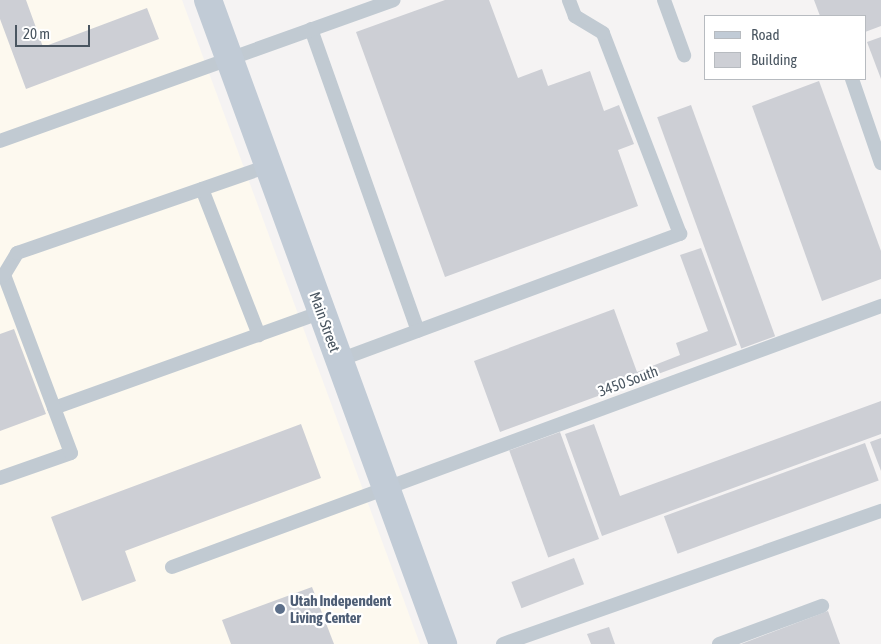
<!DOCTYPE html>
<html>
<head>
<meta charset="utf-8">
<style>
  body { margin:0 }
  #map { position:relative; width:881px; height:644px; overflow:hidden; background:#f5f3f3; font-family:"Asap Condensed",sans-serif }
  div>[style] { position:absolute }
  .commercial>* { inset:0; background:#fdf9ef }
  .building>* { inset:0; background:#cdcfd5; transform-origin:0 0 }
  .lane>* { height:14px; margin:-7px; padding:0 7px; transform-origin:7px; border-radius:7px; background:#c1cad2 }
  .secondary>* { height:28px; margin:-14px; padding:0 14px; transform-origin:14px; border-radius:14px; background:#c1cbd6 }
  .dots>* { width:14px; height:14px; translate:-50% -50%; box-sizing:border-box; border:2px solid #fff; border-radius:50% }
  span { translate:-50% -50%; white-space:nowrap; text-align:center; line-height:1.15; -webkit-text-stroke:4.5px #fff; paint-order:stroke }
  .street-label { font-size:15px; color:#4a5661 }
  .service-label { font-size:15px; color:#4e5e75; font-weight:700 }
  .left { translate:0 -50%; text-align:left }
  .legend { position:absolute; left:704px; top:15px; width:162px; height:65px; box-sizing:border-box; background:#fff; border:1px solid #b7bbc0; margin:0; padding:6px 9px; list-style:none; font-size:15px; color:#4a5661 }
  .legend li { display:flex; align-items:center; gap:10px; height:25px }
  .legend b { width:25px; border:1px solid #b7bbc0 }
  .scale { position:absolute; left:15px; top:25px; width:75px; height:22px; box-sizing:border-box; border:2px solid #4a5661; border-top:0; padding-left:6px; font-size:15px; line-height:18px; white-space:nowrap; color:#4a5661; -webkit-text-stroke:4px #fff; paint-order:stroke }
</style>
</head>
<body>
<div id="map">
  <div class="commercial">
    <i style="clip-path:polygon(0 0,182px 0,420px 644px,0 644px)"></i>
  </div>
  <div class="building">
    <i style="clip-path:polygon(0 0,26px 0,43px 47px,147px 8px,159px 39px,26px 89px,0 19px)"></i>
    <i style="clip-path:polygon(445px 0,489px 0,518px 78px,542px 69px,548px 86px,590px 71px,604px 111px,619px 105px,634px 144px,618px 150px,638px 206px,445px 277px,356px 32px)"></i>
    <i style="clip-path:polygon(814px 0,881px 0,881px 26px,865px 32px,865px 16px,820px 16px)"></i>
    <i style="clip-path:polygon(881px 37px,881px 79px,867px 42px)"></i>
    <i style="clip-path:polygon(819px 81px,881px 251px,881px 279px,822px 301px,752px 106px)"></i>
    <i style="left:691px;top:105px;width:246px;height:36px;rotate:70deg"></i>
    <i style="clip-path:polygon(701px 248px,737px 345px,500px 432px,474px 361px,614px 309px,637px 372px,680px 355px,676px 343px,708px 331px,680px 255px)"></i>
    <i style="clip-path:polygon(14px 329px,46px 414px,0 431px,0 334px)"></i>
    <i style="clip-path:polygon(881px 401px,881px 434px,602px 536px,565px 434px,594px 424px,620px 496px)"></i>
    <i style="clip-path:polygon(301px 424px,321px 478px,125px 551px,136px 581px,82px 601px,51px 517px)"></i>
    <i style="left:560px;top:432px;width:114px;height:54px;rotate:70deg"></i>
    <i style="clip-path:polygon(881px 438px,881px 471px,870px 442px)"></i>
    <i style="left:865px;top:443px;width:40px;height:214px;rotate:70deg"></i>
    <i style="left:574px;top:558px;width:28px;height:67px;rotate:69deg"></i>
    <i style="clip-path:polygon(312px 587px,334px 644px,231px 644px,222px 620px)"></i>
    <i style="clip-path:polygon(828px 611px,840px 644px,741px 644px)"></i>
    <i style="clip-path:polygon(609px 627px,615px 644px,591px 644px,587px 634px)"></i>
  </div>
  <div class="lane">
    <i style="left:664px;top:0;width:59px;rotate:70deg"></i>
    <i style="left:311px;top:29px;width:320px;rotate:70.5deg"></i>
    <i style="left:852px;top:79px;width:89px;rotate:71deg"></i>
    <i style="left:0;top:141px;width:418px;rotate:-19.7deg"></i>
    <i style="left:202px;top:189px;width:157px;rotate:68.7deg"></i>
    <i style="left:339px;top:360px;width:364px;rotate:-20.3deg"></i>
    <i style="left:680px;top:234px;width:215px;rotate:-111deg"></i>
    <i style="left:603px;top:33px;width:33px;rotate:-149deg"></i>
    <i style="left:575px;top:16px;width:17px;rotate:-111deg"></i>
    <i style="left:54px;top:408px;width:285px;rotate:-19.7deg"></i>
    <i style="left:0;top:478px;width:75px;rotate:-19.4deg"></i>
    <i style="left:71px;top:453px;width:190px;rotate:-110.6deg"></i>
    <i style="left:4px;top:275px;width:26px;rotate:-59deg"></i>
    <i style="left:17px;top:253px;width:266px;rotate:-19.1deg"></i>
    <i style="left:172px;top:567px;width:756px;rotate:-20.21deg"></i>
    <i style="left:503px;top:644px;width:401px;rotate:-19.4deg"></i>
    <i style="left:719px;top:644px;width:110px;rotate:-20.3deg"></i>
  </div>
  <div class="secondary">
    <i style="left:208px;top:0;width:686px;rotate:69.95deg"></i>
  </div>
  <div class="dots">
    <i style="left:280px;top:609px;background:#5c6f8a"></i>
  </div>
  <div class="street-label">
    <span style="left:325px;top:322px;rotate:70deg">Main Street</span>
    <span style="left:628px;top:381px;rotate:-20deg">3450 South</span>
  </div>
  <div class="service-label">
    <span class="left" style="left:290px;top:609px">Utah Independent<br>Living Center</span>
  </div>
  <ul class="legend">
  <li><b style="height:6px;background:#c1cbd6"></b>Road</li>
  <li><b style="height:14px;background:#cdcfd5"></b>Building</li>
  </ul>
  <div class="scale">20 m</div>
</div>
</body>
</html>
